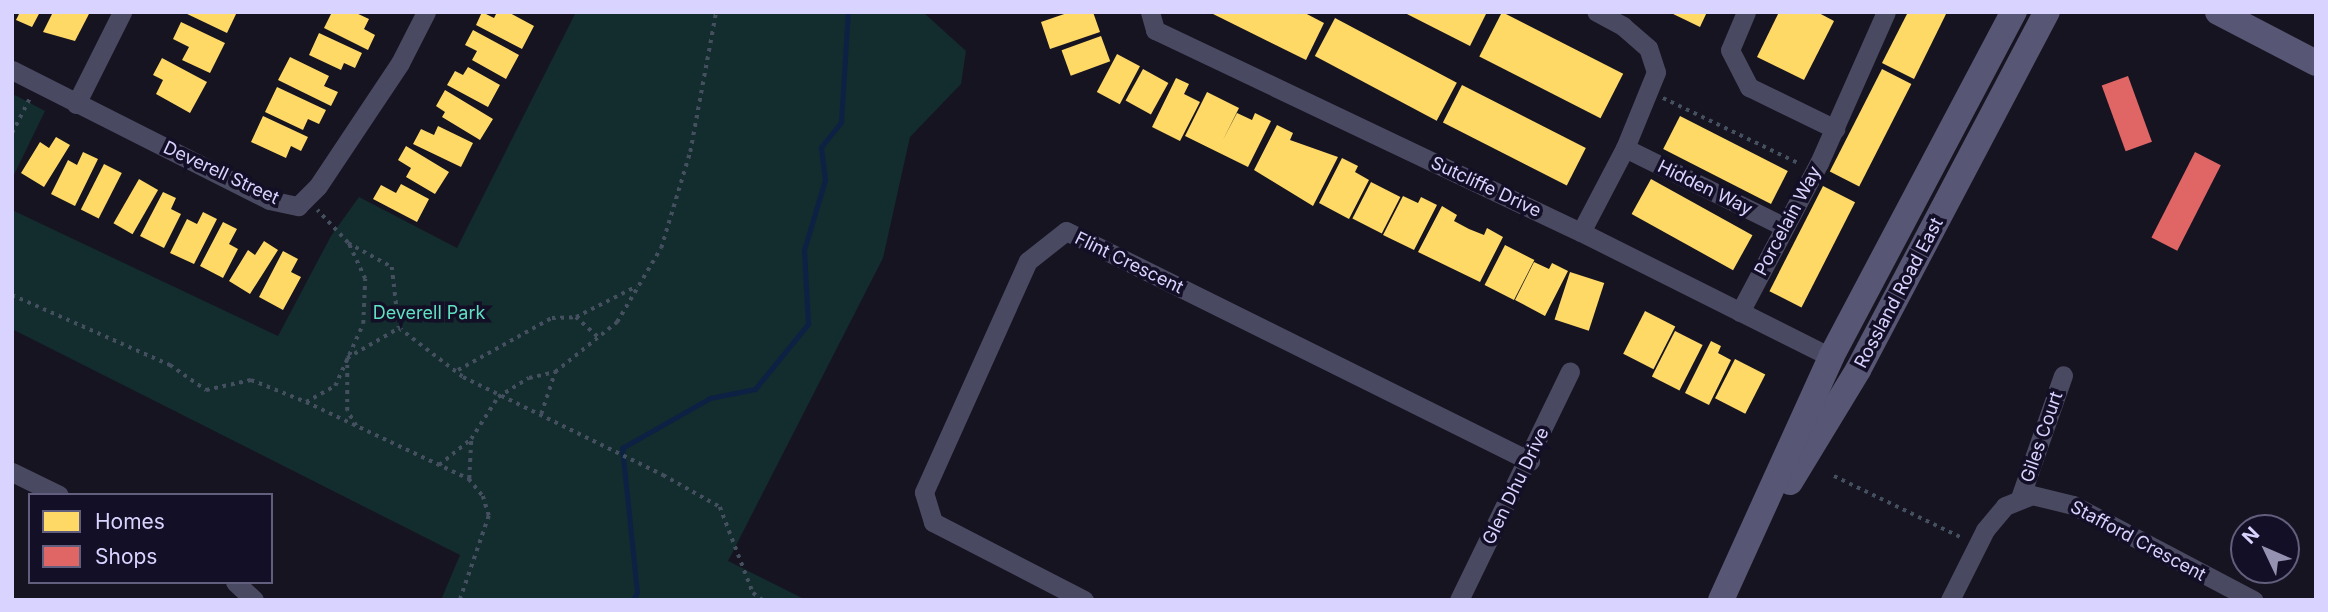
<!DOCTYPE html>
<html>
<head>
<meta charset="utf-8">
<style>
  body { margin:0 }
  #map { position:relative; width:2328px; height:612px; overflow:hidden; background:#161421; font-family:Inter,sans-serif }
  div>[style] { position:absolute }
  .green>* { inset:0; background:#132c2d }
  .homes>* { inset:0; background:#ffd966; transform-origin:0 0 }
  .shops>* { inset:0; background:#e06666; transform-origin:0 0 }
  .stream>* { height:5px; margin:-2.5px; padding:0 2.5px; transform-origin:2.5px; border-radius:2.5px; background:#0d2144 }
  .path>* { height:3.5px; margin-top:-1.75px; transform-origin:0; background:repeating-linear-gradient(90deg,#44505f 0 3.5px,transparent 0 8.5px) }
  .minor>* { height:19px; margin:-9.5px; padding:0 9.5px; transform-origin:9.5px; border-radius:9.5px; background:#4a4962 }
  .secondary>* { height:26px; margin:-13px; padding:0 13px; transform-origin:13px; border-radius:13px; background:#575674 }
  span { translate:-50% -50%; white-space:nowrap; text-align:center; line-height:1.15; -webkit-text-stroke:7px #130f26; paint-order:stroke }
  .street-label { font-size:18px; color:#d9d4ff }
  .park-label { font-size:18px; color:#5fe0c0 }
  .frame { position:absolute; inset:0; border:14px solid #d9d4ff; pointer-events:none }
  .legend { position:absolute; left:28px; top:493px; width:245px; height:91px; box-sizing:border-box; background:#130f26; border:2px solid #625e7d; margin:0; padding:9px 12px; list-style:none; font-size:21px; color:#d9d4ff }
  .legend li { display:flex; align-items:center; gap:14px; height:35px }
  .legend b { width:35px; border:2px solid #625e7d }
  .north { position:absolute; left:2230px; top:514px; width:70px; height:70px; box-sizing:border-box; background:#130f26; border:2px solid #625e7d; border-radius:50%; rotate:314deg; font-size:19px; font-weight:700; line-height:28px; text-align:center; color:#d9d4ff }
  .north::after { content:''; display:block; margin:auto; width:24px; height:32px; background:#9591b1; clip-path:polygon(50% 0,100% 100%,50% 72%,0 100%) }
</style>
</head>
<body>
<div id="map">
  <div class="green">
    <i style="clip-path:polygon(576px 12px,923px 12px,966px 51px,961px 84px,910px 137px,883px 258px,728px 561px,806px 600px,441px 600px,460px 555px,12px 329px,12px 210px,278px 336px,331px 236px,359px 197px,457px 248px)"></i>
    <i style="clip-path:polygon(15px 95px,45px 111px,12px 179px,12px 101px)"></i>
  </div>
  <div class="homes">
    <i style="clip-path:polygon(20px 12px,40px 12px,32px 27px,16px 20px)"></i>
    <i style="clip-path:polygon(53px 12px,90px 12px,75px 41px,43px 32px)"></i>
    <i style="clip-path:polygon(183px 12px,237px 12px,227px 33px)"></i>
    <i style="clip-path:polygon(332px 12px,354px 12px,369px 19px,364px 29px,375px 35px,368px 50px,324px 28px)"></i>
    <i style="clip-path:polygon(482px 12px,494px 18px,497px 12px,508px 12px,534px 26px,522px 49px,476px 25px)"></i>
    <i style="clip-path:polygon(1070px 12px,1093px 12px,1100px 32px,1050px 49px,1041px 22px)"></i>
    <i style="clip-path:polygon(1209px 12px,1303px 12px,1324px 23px,1306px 60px)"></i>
    <i style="clip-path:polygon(1403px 12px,1487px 12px,1470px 46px)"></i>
    <i style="left:1502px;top:12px;width:136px;height:50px;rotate:27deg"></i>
    <i style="clip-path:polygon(1669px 12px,1707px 12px,1700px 27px)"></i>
    <i style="clip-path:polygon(1779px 12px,1817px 12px,1834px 21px,1804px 80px,1757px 57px)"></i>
    <i style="clip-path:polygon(1908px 12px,1947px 12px,1914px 79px,1882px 63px)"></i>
    <i style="left:1335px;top:18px;width:138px;height:43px;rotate:28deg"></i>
    <i style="clip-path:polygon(181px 22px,225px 43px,210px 73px,182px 60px,189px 47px,173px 39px)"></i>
    <i style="clip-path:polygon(473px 30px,519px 55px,506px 79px,472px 60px,477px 51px,465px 45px)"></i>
    <i style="clip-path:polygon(319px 33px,362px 53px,355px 68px,344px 63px,341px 70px,309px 55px)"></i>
    <i style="left:1101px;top:36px;width:27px;height:42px;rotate:70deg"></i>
    <i style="left:1117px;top:54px;width:26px;height:43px;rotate:28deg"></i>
    <i style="clip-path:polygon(290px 57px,329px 76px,324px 86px,338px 92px,331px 106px,278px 80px)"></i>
    <i style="clip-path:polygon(162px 58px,207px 82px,190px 113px,156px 94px,163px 80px,153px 75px)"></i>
    <i style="clip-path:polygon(468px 67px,500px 85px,488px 107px,447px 85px,455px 71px,463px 75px)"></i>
    <i style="left:1143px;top:69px;width:29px;height:36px;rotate:29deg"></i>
    <i style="left:1882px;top:69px;width:33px;height:115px;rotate:27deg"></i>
    <i style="clip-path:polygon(1176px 78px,1189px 84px,1184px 94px,1200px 102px,1180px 141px,1152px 127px)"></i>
    <i style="left:1462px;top:85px;width:139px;height:42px;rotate:27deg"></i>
    <i style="clip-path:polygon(277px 87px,326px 110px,319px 124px,308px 119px,303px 130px,265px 112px)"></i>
    <i style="clip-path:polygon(445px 90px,493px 119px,480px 140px,442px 117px,445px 112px,436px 106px)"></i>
    <i style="clip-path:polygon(1207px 92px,1239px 108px,1223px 140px,1237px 113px,1252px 120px,1255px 113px,1271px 121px,1248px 167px,1185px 136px)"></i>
    <i style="clip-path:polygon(263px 116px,308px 137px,301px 151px,291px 146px,286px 158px,251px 142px)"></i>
    <i style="left:1680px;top:116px;width:121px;height:37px;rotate:27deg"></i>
    <i style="clip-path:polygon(1277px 125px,1293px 133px,1290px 140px,1338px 157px,1313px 206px,1254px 170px)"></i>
    <i style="clip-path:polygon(438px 126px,473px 143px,461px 167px,413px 144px,421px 129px,434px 135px)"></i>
    <i style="clip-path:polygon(56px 137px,70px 145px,44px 187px,21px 173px,40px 142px,49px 148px)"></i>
    <i style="clip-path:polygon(406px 146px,449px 172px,435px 194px,406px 177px,411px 168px,398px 160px)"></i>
    <i style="clip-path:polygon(83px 152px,98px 159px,75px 206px,51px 194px,68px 160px,77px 165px)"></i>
    <i style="clip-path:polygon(1342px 158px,1358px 166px,1355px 172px,1369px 180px,1349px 219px,1319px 203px)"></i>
    <i style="left:104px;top:164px;width:20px;height:51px;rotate:27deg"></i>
    <i style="left:139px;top:179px;width:22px;height:51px;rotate:30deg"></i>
    <i style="left:1651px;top:179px;width:116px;height:40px;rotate:29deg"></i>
    <i style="left:1371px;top:182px;width:33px;height:41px;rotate:27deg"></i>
    <i style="clip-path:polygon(401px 184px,429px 199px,417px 222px,373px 199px,381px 185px,396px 193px)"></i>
    <i style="left:1823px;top:186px;width:36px;height:118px;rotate:27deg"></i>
    <i style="clip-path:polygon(163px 192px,176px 198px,171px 209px,181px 214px,164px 248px,140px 236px)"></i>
    <i style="clip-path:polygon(1403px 196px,1418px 203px,1421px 197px,1437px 205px,1414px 250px,1383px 235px)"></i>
    <i style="clip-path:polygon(1442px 206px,1457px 215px,1454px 221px,1469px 229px,1484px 235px,1487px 228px,1503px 237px,1480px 282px,1418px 252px)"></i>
    <i style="clip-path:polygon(203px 212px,217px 219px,194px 264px,170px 253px,187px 219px,197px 224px)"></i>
    <i style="clip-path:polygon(223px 222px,237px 229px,229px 244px,238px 249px,223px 278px,200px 266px)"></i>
    <i style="clip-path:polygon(264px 241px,278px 250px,250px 294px,229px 281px,248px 250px,255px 255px)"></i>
    <i style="left:1505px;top:245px;width:33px;height:45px;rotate:27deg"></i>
    <i style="clip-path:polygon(283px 251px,298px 259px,291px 272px,301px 277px,283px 310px,259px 297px)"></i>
    <i style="clip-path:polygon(1534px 262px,1549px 269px,1552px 263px,1568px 271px,1545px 316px,1515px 300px)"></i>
    <i style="left:1570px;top:272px;width:36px;height:50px;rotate:18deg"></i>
    <i style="left:1645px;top:311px;width:34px;height:48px;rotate:27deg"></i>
    <i style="left:1675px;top:331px;width:31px;height:51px;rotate:27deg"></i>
    <i style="clip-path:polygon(1711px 341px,1721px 346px,1718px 353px,1731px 360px,1709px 405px,1685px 393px)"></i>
    <i style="left:1735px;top:359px;width:34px;height:44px;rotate:27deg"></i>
  </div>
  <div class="shops">
    <i style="left:2128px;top:76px;width:70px;height:28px;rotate:70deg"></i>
    <i style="left:2195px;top:152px;width:29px;height:96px;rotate:27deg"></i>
  </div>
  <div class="stream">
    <i style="left:633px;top:600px;width:9px;rotate:-63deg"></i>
    <i style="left:637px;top:592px;width:145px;rotate:-95.9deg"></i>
    <i style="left:622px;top:448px;width:101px;rotate:-29.6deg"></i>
    <i style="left:710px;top:398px;width:46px;rotate:-11.3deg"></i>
    <i style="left:755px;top:389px;width:84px;rotate:-50.8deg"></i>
    <i style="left:808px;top:324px;width:74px;rotate:-93.1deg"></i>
    <i style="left:804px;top:250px;width:73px;rotate:-73.3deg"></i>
    <i style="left:825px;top:180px;width:33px;rotate:-97deg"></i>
    <i style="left:821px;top:147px;width:32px;rotate:-51deg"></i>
    <i style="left:841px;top:122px;width:110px;rotate:-86.4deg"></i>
  </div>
  <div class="path">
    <i style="left:1663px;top:98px;width:150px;rotate:25.7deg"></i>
    <i style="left:12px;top:133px;width:39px;rotate:-63deg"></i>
    <i style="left:348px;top:243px;width:50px;rotate:28.6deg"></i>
    <i style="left:392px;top:267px;width:61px;rotate:83.5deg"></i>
    <i style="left:399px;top:328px;width:81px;rotate:37.4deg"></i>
    <i style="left:463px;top:377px;width:223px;rotate:26.1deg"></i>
    <i style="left:663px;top:475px;width:65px;rotate:29.3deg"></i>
    <i style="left:720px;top:507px;width:92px;rotate:69deg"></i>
    <i style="left:753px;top:593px;width:12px;rotate:35deg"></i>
    <i style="left:12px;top:295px;width:173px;rotate:23.9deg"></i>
    <i style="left:170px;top:365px;width:44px;rotate:34.8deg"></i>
    <i style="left:206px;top:390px;width:46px;rotate:-12.5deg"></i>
    <i style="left:251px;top:380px;width:59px;rotate:21.8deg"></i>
    <i style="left:306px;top:402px;width:33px;rotate:-29deg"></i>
    <i style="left:335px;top:386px;width:68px;rotate:-65.7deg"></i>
    <i style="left:363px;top:324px;width:45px;rotate:-87.5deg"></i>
    <i style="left:365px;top:279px;width:40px;rotate:-115deg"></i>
    <i style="left:348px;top:243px;width:45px;rotate:-133.2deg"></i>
    <i style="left:576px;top:317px;width:68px;rotate:-26.9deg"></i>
    <i style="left:458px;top:370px;width:107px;rotate:-29deg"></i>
    <i style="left:552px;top:318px;width:24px;rotate:-2deg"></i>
    <i style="left:576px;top:317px;width:31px;rotate:42deg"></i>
    <i style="left:306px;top:402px;width:180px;rotate:25.3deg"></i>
    <i style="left:469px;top:479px;width:22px;rotate:51deg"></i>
    <i style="left:483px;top:496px;width:21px;rotate:73deg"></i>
    <i style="left:489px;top:516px;width:89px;rotate:109deg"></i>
    <i style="left:541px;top:414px;width:44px;rotate:-71.6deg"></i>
    <i style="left:356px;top:426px;width:17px;rotate:-121deg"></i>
    <i style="left:347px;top:411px;width:53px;rotate:-90deg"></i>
    <i style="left:347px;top:358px;width:60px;rotate:-30deg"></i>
    <i style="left:439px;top:465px;width:40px;rotate:-39deg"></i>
    <i style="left:1834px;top:476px;width:142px;rotate:25.8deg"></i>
    <i style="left:469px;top:479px;width:40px;rotate:-87.1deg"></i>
    <i style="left:471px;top:439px;width:50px;rotate:-57.3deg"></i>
    <i style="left:498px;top:397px;width:36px;rotate:-32deg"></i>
    <i style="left:529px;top:378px;width:27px;rotate:-13deg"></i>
    <i style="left:555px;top:372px;width:80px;rotate:-38.9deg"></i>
    <i style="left:617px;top:322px;width:86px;rotate:-59.3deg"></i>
    <i style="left:661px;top:248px;width:100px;rotate:-73.2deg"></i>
    <i style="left:690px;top:152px;width:142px;rotate:-79.5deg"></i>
  </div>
  <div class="minor">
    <i style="left:1150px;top:12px;width:19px;rotate:74deg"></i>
    <i style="left:1155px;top:30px;width:471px;rotate:25.4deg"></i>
    <i style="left:1581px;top:232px;width:280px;rotate:26.6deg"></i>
    <i style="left:1746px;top:12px;width:41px;rotate:112.8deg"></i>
    <i style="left:1730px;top:50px;width:42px;rotate:62.8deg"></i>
    <i style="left:1749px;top:87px;width:96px;rotate:26deg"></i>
    <i style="left:12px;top:70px;width:288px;rotate:26.8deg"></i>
    <i style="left:269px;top:200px;width:30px;rotate:12deg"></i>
    <i style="left:298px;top:206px;width:28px;rotate:-45deg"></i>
    <i style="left:318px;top:186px;width:148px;rotate:-56.3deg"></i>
    <i style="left:400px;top:63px;width:57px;rotate:-63deg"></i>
    <i style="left:76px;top:104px;width:103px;rotate:-63.4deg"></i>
    <i style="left:1625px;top:148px;width:178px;rotate:26.3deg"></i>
    <i style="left:1581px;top:232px;width:95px;rotate:-62.4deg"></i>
    <i style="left:1625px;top:148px;width:82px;rotate:-67.8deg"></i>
    <i style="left:1656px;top:72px;width:25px;rotate:-108deg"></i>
    <i style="left:1648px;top:48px;width:33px;rotate:-139deg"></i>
    <i style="left:1623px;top:26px;width:30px;rotate:-152deg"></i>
    <i style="left:1740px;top:312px;width:169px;rotate:-62.1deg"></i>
    <i style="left:1819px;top:163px;width:165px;rotate:-66.1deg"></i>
    <i style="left:12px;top:472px;width:52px;rotate:26.1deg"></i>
    <i style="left:2020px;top:498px;width:130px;rotate:-70.7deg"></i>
    <i style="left:235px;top:582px;width:26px;rotate:43deg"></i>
    <i style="left:1084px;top:600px;width:170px;rotate:-152.7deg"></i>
    <i style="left:933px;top:522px;width:31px;rotate:-107deg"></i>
    <i style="left:924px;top:492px;width:253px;rotate:-65.8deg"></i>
    <i style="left:1028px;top:261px;width:48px;rotate:-38.3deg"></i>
    <i style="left:1066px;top:231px;width:518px;rotate:26.37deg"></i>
    <i style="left:1459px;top:600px;width:254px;rotate:-64.1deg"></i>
    <i style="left:1950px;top:600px;width:78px;rotate:-63.4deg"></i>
    <i style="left:1985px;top:530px;width:31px;rotate:-50deg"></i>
    <i style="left:2005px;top:506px;width:29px;rotate:-22deg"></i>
    <i style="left:2032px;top:495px;width:42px;rotate:13.7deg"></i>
    <i style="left:2073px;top:505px;width:204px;rotate:27.8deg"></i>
  </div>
  <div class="secondary">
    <i style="left:2218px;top:12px;width:110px;rotate:27.5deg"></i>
    <i style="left:1790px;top:482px;width:131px;rotate:-58.7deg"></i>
    <i style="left:1858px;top:370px;width:405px;rotate:-62.2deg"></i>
    <i style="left:1721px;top:600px;width:267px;rotate:-65.6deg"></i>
    <i style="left:1831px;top:357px;width:391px;rotate:-62.1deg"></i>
  </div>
  <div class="street-label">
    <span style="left:221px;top:173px;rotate:25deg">Deverell Street</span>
    <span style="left:1486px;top:187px;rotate:25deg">Sutcliffe Drive</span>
    <span style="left:1705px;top:188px;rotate:26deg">Hidden Way</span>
    <span style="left:1788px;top:221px;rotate:-62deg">Porcelain Way</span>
    <span style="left:1129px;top:263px;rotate:26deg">Flint Crescent</span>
    <span style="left:1899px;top:293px;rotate:-62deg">Rossland Road East</span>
    <span style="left:2042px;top:437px;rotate:-71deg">Giles Court</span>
    <span style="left:1516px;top:486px;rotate:-64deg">Glen Dhu Drive</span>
    <span style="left:2138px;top:541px;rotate:28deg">Stafford Crescent</span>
  </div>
  <div class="park-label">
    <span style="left:429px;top:313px">Deverell Park</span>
  </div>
  <div class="frame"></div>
  <ul class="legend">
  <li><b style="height:19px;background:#ffd966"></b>Homes</li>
  <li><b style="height:19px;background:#e06666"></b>Shops</li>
  </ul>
  <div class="north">N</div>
</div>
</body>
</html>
